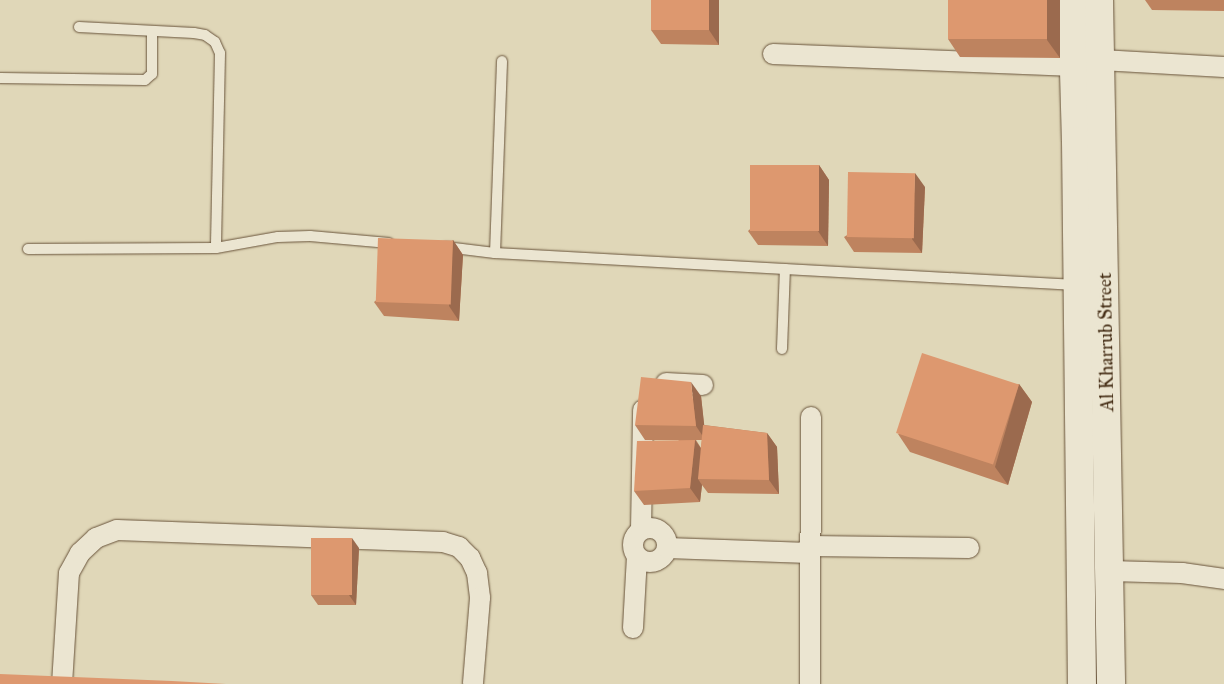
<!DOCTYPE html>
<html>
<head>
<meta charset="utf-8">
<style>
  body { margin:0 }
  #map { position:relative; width:1224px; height:684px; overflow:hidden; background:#e0d7b8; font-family:"IM FELL Great Primer",serif }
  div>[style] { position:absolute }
  .roads { filter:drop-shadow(0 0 1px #69543b) drop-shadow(0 0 1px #69543b) }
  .lane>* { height:10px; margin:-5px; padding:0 5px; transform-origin:5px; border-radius:5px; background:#ebe5d1 }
  .street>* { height:20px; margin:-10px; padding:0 10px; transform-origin:10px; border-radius:10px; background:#ebe5d1 }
  .street>.ring { margin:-10px; padding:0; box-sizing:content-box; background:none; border:20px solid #ebe5d1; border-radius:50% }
  .secondary>* { height:28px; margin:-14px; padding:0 14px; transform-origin:14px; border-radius:14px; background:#ebe5d1 }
  .wall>* { inset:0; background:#be835f }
  .shaded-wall>* { inset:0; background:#9b6a4e }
  .building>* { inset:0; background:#dd986f; transform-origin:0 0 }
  span { translate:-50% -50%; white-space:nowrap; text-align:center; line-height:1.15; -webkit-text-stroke:5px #ebe5d1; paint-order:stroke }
  .street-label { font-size:19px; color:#412911 }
</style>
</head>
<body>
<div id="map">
  <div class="roads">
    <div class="lane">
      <i style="left:79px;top:27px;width:115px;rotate:3deg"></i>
      <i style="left:194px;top:33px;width:11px;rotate:10deg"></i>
      <i style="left:205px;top:35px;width:12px;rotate:35deg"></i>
      <i style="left:215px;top:42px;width:12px;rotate:66deg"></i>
      <i style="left:220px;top:53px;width:195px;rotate:91.2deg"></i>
      <i style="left:0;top:78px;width:145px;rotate:0.8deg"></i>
      <i style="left:145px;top:80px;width:9px;rotate:-41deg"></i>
      <i style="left:152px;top:74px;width:43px;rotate:-90deg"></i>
      <i style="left:446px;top:247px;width:49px;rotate:7deg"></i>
      <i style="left:495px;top:253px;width:582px;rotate:3.15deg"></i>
      <i style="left:28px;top:249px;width:188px;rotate:-0.3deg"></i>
      <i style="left:216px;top:248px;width:63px;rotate:-10.1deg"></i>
      <i style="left:278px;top:237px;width:32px;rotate:-2deg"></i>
      <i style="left:310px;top:236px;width:79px;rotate:5.1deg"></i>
      <i style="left:495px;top:253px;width:192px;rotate:-87.9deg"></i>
      <i style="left:782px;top:349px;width:80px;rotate:-87.9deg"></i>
    </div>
    <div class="street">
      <i style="left:773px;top:54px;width:301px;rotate:2.3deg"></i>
      <i style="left:1101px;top:60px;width:123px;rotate:3.3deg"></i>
      <i style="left:666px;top:383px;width:37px;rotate:3deg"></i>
      <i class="ring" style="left:633px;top:528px;width:14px;height:14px"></i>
      <i style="left:641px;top:530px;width:120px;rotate:-89deg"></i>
      <i style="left:809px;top:546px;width:160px;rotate:0.7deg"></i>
      <i style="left:667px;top:548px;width:142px;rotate:2deg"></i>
      <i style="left:1110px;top:571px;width:72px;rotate:1.6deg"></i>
      <i style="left:1182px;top:573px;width:42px;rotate:8.1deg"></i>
      <i style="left:633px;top:628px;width:71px;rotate:-86.8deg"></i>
      <i style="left:62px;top:684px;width:111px;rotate:-86.4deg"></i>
      <i style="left:69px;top:573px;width:23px;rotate:-61deg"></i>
      <i style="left:80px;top:553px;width:22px;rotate:-43deg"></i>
      <i style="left:96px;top:538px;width:22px;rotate:-21deg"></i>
      <i style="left:117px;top:530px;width:326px;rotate:2.1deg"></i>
      <i style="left:443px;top:542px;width:17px;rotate:17deg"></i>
      <i style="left:459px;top:547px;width:16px;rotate:45deg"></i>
      <i style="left:470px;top:558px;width:17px;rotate:65deg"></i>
      <i style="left:477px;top:573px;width:25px;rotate:83deg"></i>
      <i style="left:480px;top:598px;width:86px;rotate:94.7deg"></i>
      <i style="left:810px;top:684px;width:267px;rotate:-89.8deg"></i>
    </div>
    <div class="secondary">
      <i style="left:1072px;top:0;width:141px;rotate:88.4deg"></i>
      <i style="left:1076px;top:141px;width:543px;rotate:89.37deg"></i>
      <i style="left:1099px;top:0;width:684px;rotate:88.99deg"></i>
    </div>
  </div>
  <div class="wall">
    <i style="clip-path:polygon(719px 0,719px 45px,661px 44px,651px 30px)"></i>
    <i style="clip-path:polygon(1060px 0,1060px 58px,960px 57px,948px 39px)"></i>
    <i style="clip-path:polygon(1145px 0,1224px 0,1224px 11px,1152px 10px)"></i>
    <i style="clip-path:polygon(819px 165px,829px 180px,828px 246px,758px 245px,748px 231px)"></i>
    <i style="clip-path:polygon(925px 187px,922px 253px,854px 252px,844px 237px)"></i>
    <i style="clip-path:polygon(453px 240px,463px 255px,459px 321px,384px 316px,374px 302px)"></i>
    <i style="clip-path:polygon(1019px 384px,1032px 402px,1008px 485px,910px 452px,898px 434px)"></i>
    <i style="clip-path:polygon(evenodd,701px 396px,704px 425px,767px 433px,777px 447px,779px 494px,708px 493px,702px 485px,700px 502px,644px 505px,634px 491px,679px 440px,645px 440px,635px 425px,701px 396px,696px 440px,702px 440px,701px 448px,696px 440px)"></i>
    <i style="clip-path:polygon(359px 548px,356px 605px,318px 605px,311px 595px)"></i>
  </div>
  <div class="shaded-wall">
    <i style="clip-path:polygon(709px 0,719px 0,719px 45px,709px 30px)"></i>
    <i style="clip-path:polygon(1047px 0,1060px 0,1060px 58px,1047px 40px)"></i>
    <i style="clip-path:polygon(819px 165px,829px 180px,828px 246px,818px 231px)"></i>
    <i style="clip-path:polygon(915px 173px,925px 187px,922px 253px,912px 239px)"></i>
    <i style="clip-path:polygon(453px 240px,463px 255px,459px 321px,449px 306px)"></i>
    <i style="clip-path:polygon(691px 382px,701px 396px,706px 441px,696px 426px)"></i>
    <i style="clip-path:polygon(1019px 384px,1032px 402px,1008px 485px,995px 467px)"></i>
    <i style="clip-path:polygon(767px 433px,777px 447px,779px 494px,769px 480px)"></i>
    <i style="clip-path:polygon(695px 440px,705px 454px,698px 479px,702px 485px,700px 502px,690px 488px)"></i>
    <i style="clip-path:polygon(352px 538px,359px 548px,356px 605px,349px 595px)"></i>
  </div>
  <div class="building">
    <i style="left:651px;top:0;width:58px;height:30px"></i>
    <i style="left:948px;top:0;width:99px;height:39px"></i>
    <i style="left:750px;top:165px;width:69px;height:66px"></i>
    <i style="left:848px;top:172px;width:67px;height:65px;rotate:1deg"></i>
    <i style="left:378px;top:238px;width:75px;height:64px;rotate:2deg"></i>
    <i style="left:922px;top:353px;width:102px;height:84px;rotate:18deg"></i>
    <i style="clip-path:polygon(641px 377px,691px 382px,696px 426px,635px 425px)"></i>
    <i style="clip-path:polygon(703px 425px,767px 433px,769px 480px,698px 479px)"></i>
    <i style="clip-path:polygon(695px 440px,690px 488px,634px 491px,637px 441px)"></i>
    <i style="left:311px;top:538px;width:41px;height:57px"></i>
    <i style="clip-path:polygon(0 674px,172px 681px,226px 684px,0 684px)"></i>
  </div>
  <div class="street-label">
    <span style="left:1106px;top:342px;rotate:-91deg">Al Kharrub Street</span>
  </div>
</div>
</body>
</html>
